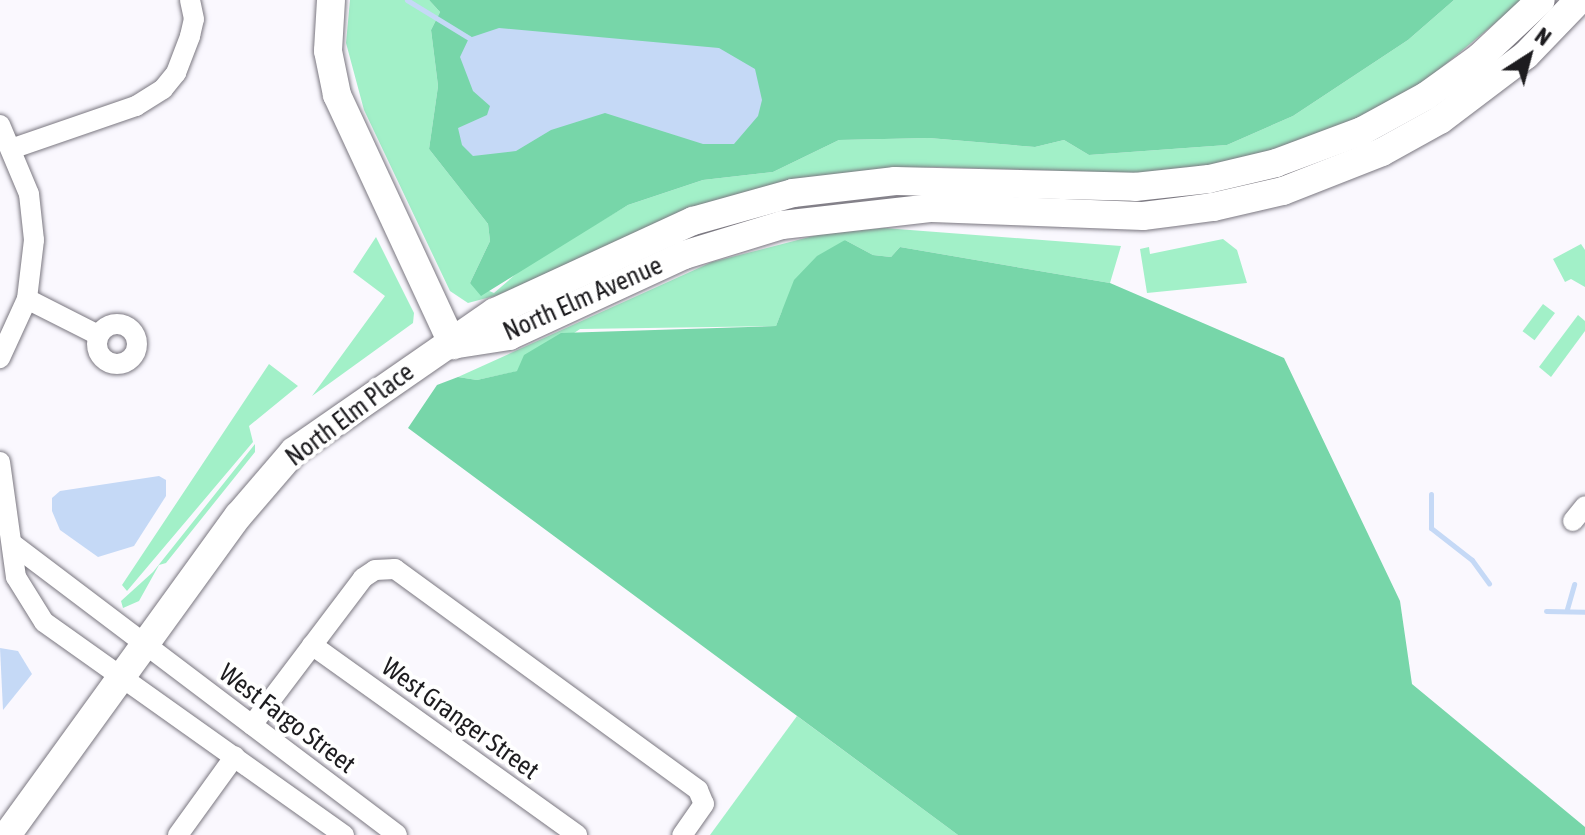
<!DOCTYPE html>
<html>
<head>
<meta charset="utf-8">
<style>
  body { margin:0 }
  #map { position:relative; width:1585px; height:835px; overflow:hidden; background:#faf8fe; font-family:"Asap Condensed",sans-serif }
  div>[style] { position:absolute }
  .green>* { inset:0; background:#a2f0c8; transform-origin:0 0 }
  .forest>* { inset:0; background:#77d6a9 }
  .water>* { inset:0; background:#c5d9f6 }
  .stream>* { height:5px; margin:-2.5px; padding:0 2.5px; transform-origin:2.5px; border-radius:2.5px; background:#c5d9f6 }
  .roads { filter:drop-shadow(0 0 2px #7a7780) drop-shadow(0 0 2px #7a7780) }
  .street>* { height:20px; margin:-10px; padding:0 10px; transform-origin:10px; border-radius:10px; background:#fff }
  .street>.ring { margin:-10px; padding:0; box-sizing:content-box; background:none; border:20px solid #fff; border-radius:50% }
  .secondary>* { height:28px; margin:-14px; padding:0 14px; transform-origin:14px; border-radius:14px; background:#fff }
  span { translate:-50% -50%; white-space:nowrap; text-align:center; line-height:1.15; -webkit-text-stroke:8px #fff; paint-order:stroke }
  .street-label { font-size:26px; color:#1d1c1f }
  .north { position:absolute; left:1489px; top:16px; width:80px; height:80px; -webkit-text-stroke:6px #fff; paint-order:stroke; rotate:36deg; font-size:22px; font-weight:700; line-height:32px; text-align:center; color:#1d1c1f }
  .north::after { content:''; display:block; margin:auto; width:28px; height:36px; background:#1d1c1f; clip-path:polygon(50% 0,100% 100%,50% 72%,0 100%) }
</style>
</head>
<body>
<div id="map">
  <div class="green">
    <i style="clip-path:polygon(350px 0,429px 0,440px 12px,431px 30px,438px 86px,429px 149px,488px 224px,490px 241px,470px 283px,494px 293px,524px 267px,628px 205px,703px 180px,773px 172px,839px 140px,929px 138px,1035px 147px,1064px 140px,1089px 155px,1227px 145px,1293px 116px,1408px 40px,1454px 0,1523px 0,1424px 82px,1378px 109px,1302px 142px,1228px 162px,1156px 174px,933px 167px,805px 178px,687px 210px,498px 295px,468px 303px,450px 291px,364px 110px,346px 43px)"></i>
    <i style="clip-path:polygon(884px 228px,1121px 246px,1110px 283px,900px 247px,891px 257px,873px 255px,845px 240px,782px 311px,776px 326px,580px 329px,518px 371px,477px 380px,458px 377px,712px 262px,821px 234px)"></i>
    <i style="clip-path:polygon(376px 237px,414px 313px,413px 323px,312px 396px,385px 296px,353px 272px)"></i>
    <i style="clip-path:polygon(1223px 239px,1237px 250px,1247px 283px,1147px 293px,1140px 249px,1149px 247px,1150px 254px)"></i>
    <i style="clip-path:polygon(1581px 244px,1585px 250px,1585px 287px,1571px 279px,1565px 282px,1553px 259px)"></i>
    <i style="left:1543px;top:304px;width:15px;height:34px;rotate:37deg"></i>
    <i style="clip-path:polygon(1578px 315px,1585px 321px,1585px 331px,1551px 377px,1539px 367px)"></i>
    <i style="clip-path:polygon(269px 364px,298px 386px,249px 426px,253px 442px,127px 591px,122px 585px)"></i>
    <i style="clip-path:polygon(255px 444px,255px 452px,166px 563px,159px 565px,139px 601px,123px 608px,121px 601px,153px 572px)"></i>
    <i style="clip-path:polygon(797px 716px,958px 835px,710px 835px)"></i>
  </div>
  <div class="forest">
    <i style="clip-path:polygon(429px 0,1454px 0,1408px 40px,1293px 116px,1227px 145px,1089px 155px,1064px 140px,1035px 147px,929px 138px,839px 140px,773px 172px,703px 180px,628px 205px,481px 296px,470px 283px,490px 241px,488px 224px,429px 149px,438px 86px,431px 30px,440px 12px)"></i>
    <i style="clip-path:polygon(845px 240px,873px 255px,891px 257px,900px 247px,1110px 283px,1284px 358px,1400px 601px,1412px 684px,1585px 827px,1585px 835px,958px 835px,408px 428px,437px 385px,458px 377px,477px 380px,517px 371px,524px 355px,561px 333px,776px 326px,794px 280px,817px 256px)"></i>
  </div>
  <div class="water">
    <i style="clip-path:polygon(499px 28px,719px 48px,755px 69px,762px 100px,758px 116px,734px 144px,703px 144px,605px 113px,551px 130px,516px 151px,473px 156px,462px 145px,458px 128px,487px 115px,490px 106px,473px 91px,460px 57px,469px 38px)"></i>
    <i style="clip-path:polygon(159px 476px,166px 480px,166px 496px,134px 546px,98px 557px,60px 530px,52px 511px,52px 498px,60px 491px)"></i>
    <i style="clip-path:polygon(0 648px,18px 651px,32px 674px,3px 710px)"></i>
  </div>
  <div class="stream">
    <i style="left:407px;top:0;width:73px;rotate:31.5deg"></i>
    <i style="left:1431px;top:494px;width:34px;rotate:90deg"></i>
    <i style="left:1431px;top:528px;width:52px;rotate:38deg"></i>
    <i style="left:1472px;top:560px;width:29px;rotate:54deg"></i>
    <i style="left:1567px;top:609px;width:26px;rotate:-74deg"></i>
    <i style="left:1546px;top:611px;width:39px;rotate:1deg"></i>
  </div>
  <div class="roads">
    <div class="street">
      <i style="left:0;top:125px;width:75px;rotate:67.2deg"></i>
      <i style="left:29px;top:194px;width:46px;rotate:83.8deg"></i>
      <i style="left:34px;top:240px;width:59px;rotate:96.8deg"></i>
      <i style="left:27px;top:299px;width:65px;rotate:114.6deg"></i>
      <i style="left:11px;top:149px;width:132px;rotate:-19deg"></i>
      <i style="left:136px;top:106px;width:32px;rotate:-32deg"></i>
      <i style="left:163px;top:89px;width:21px;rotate:-51deg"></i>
      <i style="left:176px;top:73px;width:40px;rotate:-69deg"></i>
      <i style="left:190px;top:36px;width:17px;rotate:-77deg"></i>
      <i style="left:194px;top:19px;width:19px;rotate:-102deg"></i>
      <i style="left:27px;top:299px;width:80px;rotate:26.9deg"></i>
      <i class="ring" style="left:97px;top:324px;width:20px;height:20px"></i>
      <i style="left:0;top:462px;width:116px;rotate:82.1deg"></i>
      <i style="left:16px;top:577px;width:53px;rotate:58.1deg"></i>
      <i style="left:44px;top:622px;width:368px;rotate:35.4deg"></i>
      <i style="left:1573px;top:521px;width:19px;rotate:-51deg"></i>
      <i style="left:14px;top:545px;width:480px;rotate:37.1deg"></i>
      <i style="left:312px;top:645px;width:326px;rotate:35.6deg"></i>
      <i style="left:252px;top:725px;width:184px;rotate:-52.9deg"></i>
      <i style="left:363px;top:578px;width:14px;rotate:-34deg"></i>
      <i style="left:375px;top:570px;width:20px;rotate:-3deg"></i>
      <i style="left:395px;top:569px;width:375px;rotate:36.1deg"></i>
      <i style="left:698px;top:790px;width:15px;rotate:67deg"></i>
      <i style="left:704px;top:804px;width:38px;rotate:125deg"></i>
      <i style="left:178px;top:835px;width:97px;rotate:-54.2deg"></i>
    </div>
    <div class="secondary">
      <i style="left:331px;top:0;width:51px;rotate:93.4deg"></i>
      <i style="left:328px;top:51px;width:45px;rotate:78.4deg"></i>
      <i style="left:337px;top:95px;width:276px;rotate:65.1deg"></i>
      <i style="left:458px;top:344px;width:52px;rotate:-8.9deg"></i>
      <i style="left:509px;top:336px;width:193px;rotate:-24.8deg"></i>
      <i style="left:684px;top:255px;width:102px;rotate:-17deg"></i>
      <i style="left:782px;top:225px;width:151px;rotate:-6.5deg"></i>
      <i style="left:932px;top:208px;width:211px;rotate:2.2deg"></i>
      <i style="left:1143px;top:216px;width:71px;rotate:-7.3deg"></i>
      <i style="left:1213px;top:207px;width:72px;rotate:-12.9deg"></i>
      <i style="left:1283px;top:191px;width:106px;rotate:-21.5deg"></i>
      <i style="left:1382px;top:152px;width:66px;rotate:-28.9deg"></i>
      <i style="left:1440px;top:120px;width:108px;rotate:-37.1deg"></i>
      <i style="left:1526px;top:55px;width:76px;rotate:-46.1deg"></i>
      <i style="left:7px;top:835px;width:395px;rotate:-54.1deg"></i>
      <i style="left:239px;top:515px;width:84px;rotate:-49.3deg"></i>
      <i style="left:294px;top:451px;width:244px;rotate:-34.7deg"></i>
      <i style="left:495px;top:312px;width:218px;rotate:-24.7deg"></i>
      <i style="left:693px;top:221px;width:104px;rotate:-15.6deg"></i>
      <i style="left:793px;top:193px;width:103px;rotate:-6.7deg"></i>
      <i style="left:895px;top:181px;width:240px;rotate:1.4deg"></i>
      <i style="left:1135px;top:187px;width:74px;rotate:-6.2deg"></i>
      <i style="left:1209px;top:179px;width:69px;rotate:-13.4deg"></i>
      <i style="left:1276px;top:163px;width:92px;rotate:-20.4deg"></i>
      <i style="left:1362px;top:131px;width:73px;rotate:-28.7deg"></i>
      <i style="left:1426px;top:96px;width:67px;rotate:-35.8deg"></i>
      <i style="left:1480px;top:57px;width:83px;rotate:-43.1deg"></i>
    </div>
  </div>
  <div class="street-label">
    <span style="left:583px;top:299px;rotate:-24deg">North Elm Avenue</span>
    <span style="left:350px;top:415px;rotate:-37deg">North Elm Place</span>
    <span style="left:287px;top:719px;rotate:37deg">West Fargo Street</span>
    <span style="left:460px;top:719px;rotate:36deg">West Granger Street</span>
  </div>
  <div class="north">N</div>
</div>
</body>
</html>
